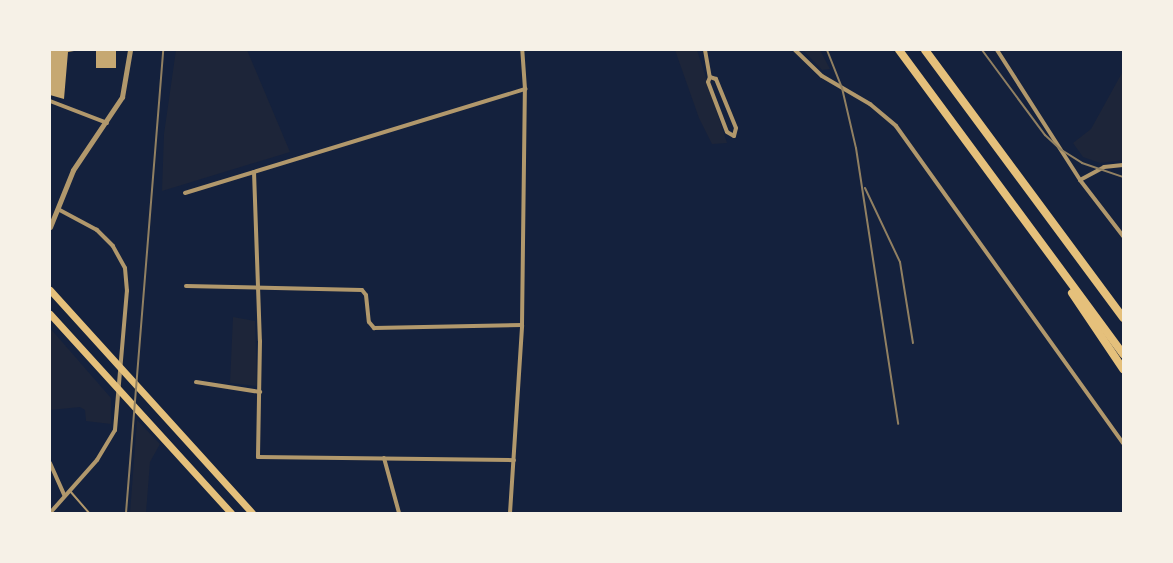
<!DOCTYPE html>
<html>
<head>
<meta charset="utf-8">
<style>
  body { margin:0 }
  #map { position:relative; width:1173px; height:563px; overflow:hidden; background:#14213d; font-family:Signika,sans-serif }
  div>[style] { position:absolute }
  .green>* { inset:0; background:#1d2539 }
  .building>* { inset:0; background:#c6a872; transform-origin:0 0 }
  .service>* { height:2px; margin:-1px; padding:0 1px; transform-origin:1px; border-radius:1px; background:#b1986c }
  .minor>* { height:4px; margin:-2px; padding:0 2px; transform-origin:2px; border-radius:2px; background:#b1986c }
  .tertiary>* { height:5px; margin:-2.5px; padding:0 2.5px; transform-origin:2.5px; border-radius:2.5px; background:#b1986c }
  .primary>* { height:7px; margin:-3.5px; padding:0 3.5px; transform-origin:3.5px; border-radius:3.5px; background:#e5c07b }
  .motorway>* { height:8px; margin:-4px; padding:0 4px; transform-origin:4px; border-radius:4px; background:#e5c07b }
  .rail>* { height:2px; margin:-1px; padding:0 1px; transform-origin:1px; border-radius:1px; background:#918062 }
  span { translate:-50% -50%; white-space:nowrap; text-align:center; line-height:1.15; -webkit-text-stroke:3px #f6f1e7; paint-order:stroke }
  .frame { position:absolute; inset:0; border:51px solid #f6f1e7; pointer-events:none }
</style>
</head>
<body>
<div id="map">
  <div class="green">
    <i style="clip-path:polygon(176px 50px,247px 50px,290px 152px,162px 191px,164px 134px)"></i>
    <i style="clip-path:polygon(675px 50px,697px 50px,727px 143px,712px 144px,699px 118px)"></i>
    <i style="clip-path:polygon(803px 50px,820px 50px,830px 69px,822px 70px)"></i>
    <i style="clip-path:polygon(1123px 71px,1123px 160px,1100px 163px,1083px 157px,1073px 143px,1091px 129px)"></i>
    <i style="clip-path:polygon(233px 317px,255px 321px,257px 386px,230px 383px)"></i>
    <i style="clip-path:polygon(50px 328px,111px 398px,111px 424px,86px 421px,85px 410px,80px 407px,50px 410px)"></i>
    <i style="clip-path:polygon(137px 420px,160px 444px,150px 462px,146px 513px,130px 513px)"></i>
  </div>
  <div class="building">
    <i style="clip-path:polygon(50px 50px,80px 50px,68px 52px,64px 99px,50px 95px)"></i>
    <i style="left:96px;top:50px;width:20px;height:18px"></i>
  </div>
  <div class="service">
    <i style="left:70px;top:491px;width:29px;rotate:49deg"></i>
  </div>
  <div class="minor">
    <i style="left:705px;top:50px;width:27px;rotate:80deg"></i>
    <i style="left:710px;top:77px;width:5px;rotate:112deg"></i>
    <i style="left:708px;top:82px;width:53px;rotate:69.2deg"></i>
    <i style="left:727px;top:132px;width:8px;rotate:30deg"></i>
    <i style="left:734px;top:136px;width:8px;rotate:-76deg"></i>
    <i style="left:736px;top:128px;width:53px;rotate:-112.2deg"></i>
    <i style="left:716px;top:79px;width:6px;rotate:-162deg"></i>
    <i style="left:795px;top:50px;width:37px;rotate:44deg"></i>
    <i style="left:822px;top:76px;width:56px;rotate:30.3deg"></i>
    <i style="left:870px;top:104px;width:34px;rotate:40deg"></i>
    <i style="left:896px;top:126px;width:390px;rotate:54.4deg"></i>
    <i style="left:997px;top:50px;width:154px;rotate:57.4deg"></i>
    <i style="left:1080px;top:180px;width:71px;rotate:52.5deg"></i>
    <i style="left:50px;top:101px;width:61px;rotate:21.1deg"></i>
    <i style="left:254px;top:172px;width:169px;rotate:88deg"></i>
    <i style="left:260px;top:341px;width:116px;rotate:91deg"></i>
    <i style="left:258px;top:457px;width:256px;rotate:0.7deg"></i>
    <i style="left:1080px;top:180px;width:27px;rotate:-28deg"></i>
    <i style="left:1104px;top:167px;width:19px;rotate:-6deg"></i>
    <i style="left:185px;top:193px;width:356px;rotate:-17deg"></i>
    <i style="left:186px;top:286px;width:176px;rotate:1.3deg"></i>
    <i style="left:362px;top:290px;width:6px;rotate:51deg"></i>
    <i style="left:366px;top:295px;width:27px;rotate:84deg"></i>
    <i style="left:369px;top:322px;width:8px;rotate:50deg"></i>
    <i style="left:374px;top:328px;width:148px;rotate:-1.2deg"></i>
    <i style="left:196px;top:382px;width:65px;rotate:8.9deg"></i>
    <i style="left:384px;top:458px;width:57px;rotate:74.7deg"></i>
    <i style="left:50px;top:463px;width:36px;rotate:66deg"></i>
    <i style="left:50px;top:513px;width:71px;rotate:-48.4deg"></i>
    <i style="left:97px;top:460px;width:35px;rotate:-59deg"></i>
    <i style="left:115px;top:430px;width:140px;rotate:-85.1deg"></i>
    <i style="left:127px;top:291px;width:23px;rotate:-95deg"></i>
    <i style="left:125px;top:268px;width:25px;rotate:-119deg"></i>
    <i style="left:113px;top:246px;width:23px;rotate:-135deg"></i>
    <i style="left:97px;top:230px;width:44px;rotate:-151.7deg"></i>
    <i style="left:510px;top:513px;width:188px;rotate:-86.3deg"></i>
    <i style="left:522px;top:325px;width:236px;rotate:-89.3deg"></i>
    <i style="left:525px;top:89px;width:39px;rotate:-94deg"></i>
  </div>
  <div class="tertiary">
    <i style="left:50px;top:227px;width:61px;rotate:-68deg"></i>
    <i style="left:73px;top:170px;width:88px;rotate:-56.1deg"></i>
    <i style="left:122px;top:97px;width:48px;rotate:-80.3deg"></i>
  </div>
  <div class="primary">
    <i style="left:50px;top:290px;width:301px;rotate:47.8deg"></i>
    <i style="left:50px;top:314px;width:269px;rotate:47.7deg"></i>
  </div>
  <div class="motorway">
    <i style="left:899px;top:50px;width:378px;rotate:53.6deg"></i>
    <i style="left:925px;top:50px;width:333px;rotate:53.5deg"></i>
    <i style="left:1072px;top:293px;width:92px;rotate:56.1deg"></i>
  </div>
  <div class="rail">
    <i style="left:827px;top:50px;width:41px;rotate:68.5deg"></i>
    <i style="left:842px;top:88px;width:62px;rotate:76.9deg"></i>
    <i style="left:856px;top:148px;width:279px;rotate:81.3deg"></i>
    <i style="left:982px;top:50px;width:106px;rotate:53.5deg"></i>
    <i style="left:1045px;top:135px;width:21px;rotate:43deg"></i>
    <i style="left:1060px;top:149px;width:26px;rotate:32deg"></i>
    <i style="left:1082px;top:163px;width:43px;rotate:18.9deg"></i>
    <i style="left:865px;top:188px;width:82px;rotate:64.7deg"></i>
    <i style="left:900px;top:262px;width:82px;rotate:80.9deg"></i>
    <i style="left:126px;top:513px;width:464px;rotate:-85.4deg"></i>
  </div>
  <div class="frame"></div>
</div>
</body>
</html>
